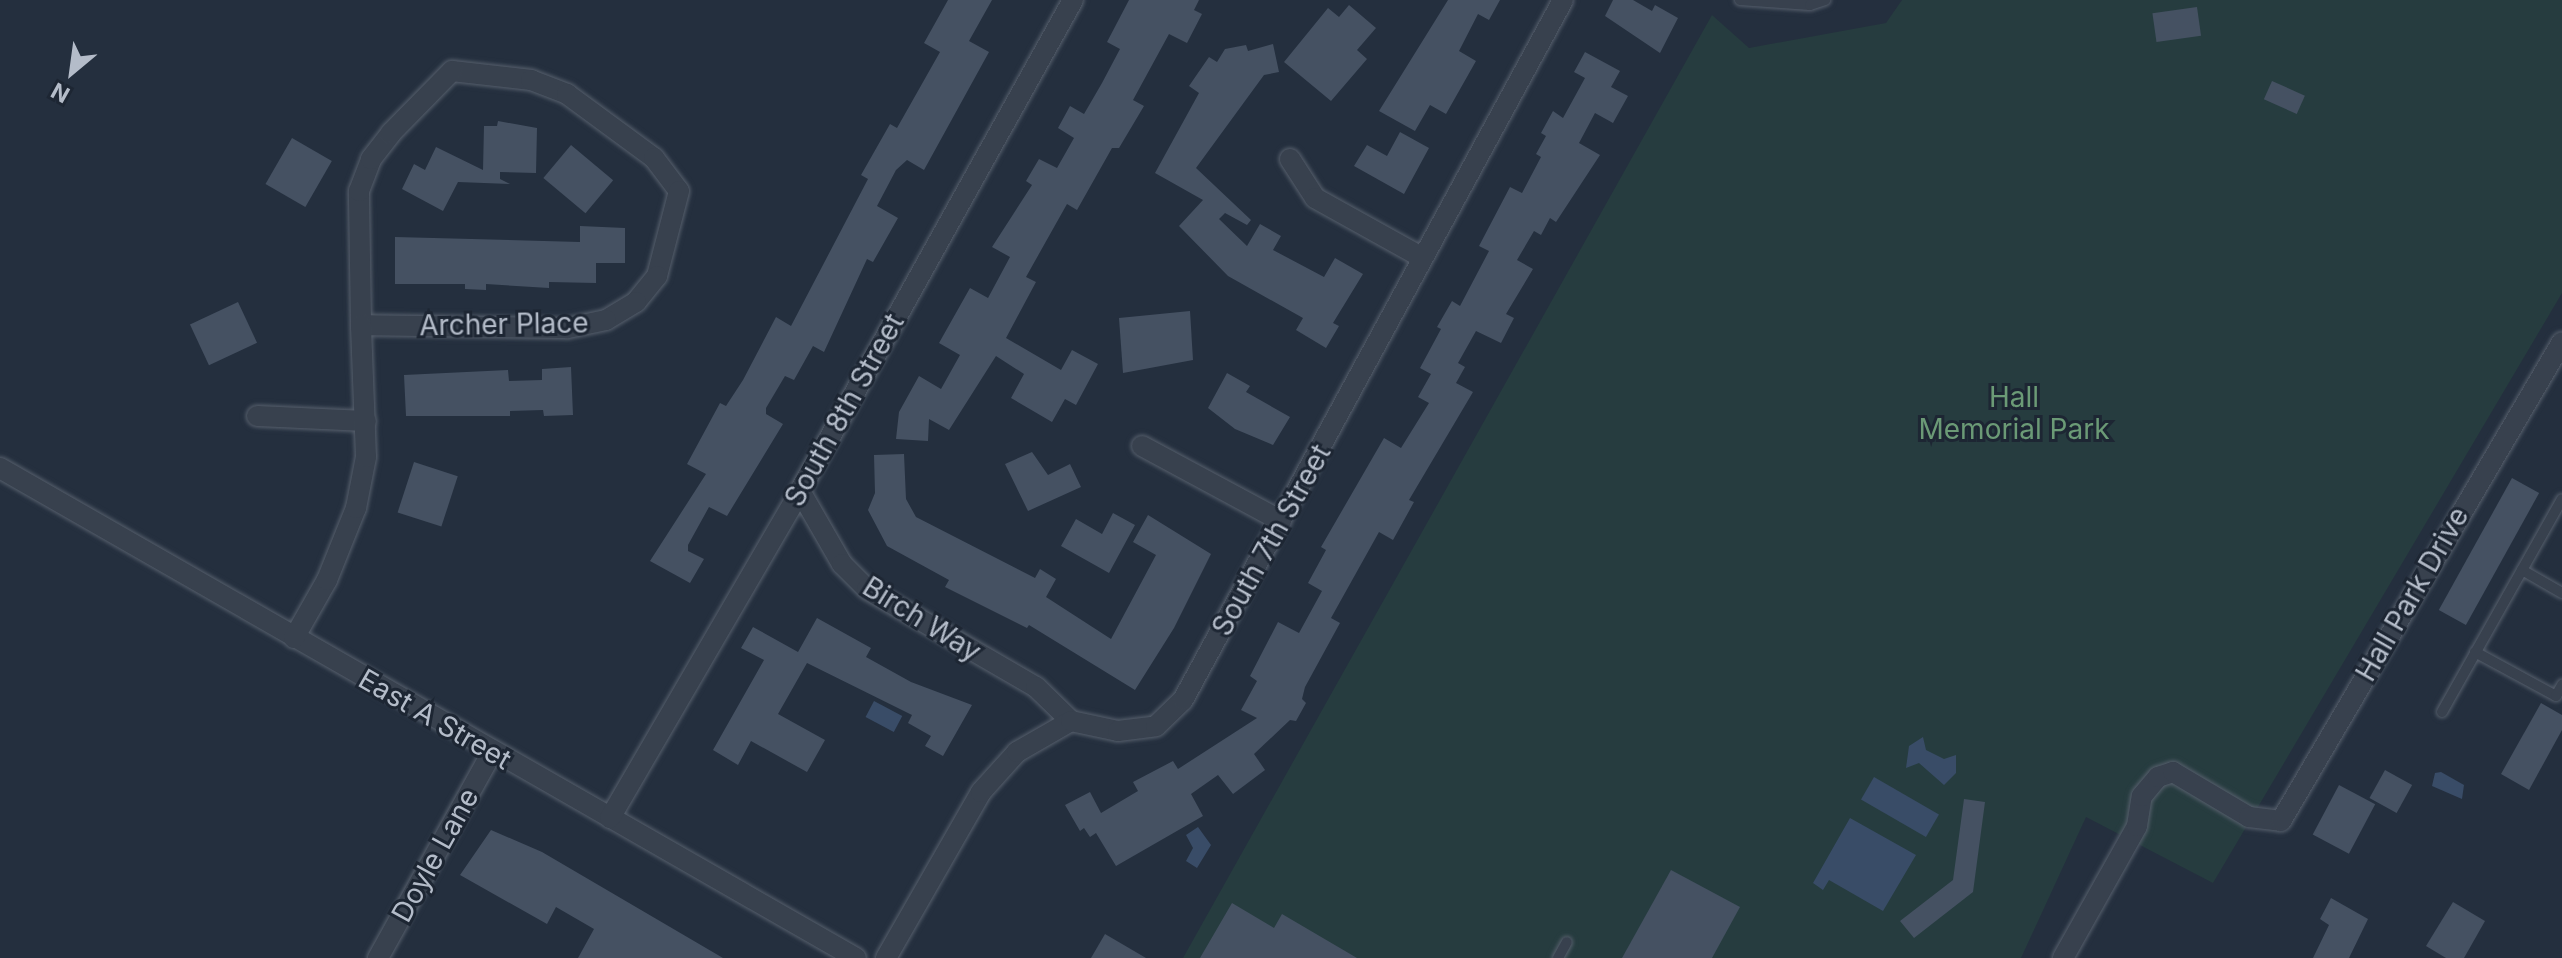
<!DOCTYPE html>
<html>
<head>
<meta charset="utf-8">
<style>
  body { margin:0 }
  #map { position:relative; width:2562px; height:958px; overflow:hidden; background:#242f3e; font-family:Inter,sans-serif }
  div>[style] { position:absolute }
  .green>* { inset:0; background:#263c3f }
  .water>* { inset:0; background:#394c67; transform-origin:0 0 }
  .building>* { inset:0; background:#455162; transform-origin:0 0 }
  .roads { filter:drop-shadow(0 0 2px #565f6c) drop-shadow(0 0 2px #565f6c) }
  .service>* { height:10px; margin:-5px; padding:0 5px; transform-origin:5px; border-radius:5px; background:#38414e }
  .minor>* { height:20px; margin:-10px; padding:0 10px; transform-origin:10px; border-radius:10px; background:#38414e }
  span { translate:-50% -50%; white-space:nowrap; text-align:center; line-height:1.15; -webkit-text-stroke:6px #1d2633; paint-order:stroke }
  .street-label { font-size:28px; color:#b4bcc9 }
  .park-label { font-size:28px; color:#6b9a76 }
  .north { position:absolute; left:32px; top:32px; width:80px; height:80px; -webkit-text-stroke:6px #1d2633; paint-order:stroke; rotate:209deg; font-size:22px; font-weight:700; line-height:32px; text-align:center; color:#b4bcc9 }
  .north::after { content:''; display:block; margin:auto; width:28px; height:36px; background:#b4bcc9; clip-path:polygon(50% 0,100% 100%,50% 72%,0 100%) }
</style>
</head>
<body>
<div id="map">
  <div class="green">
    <i style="clip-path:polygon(1902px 0,2562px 0,2562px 293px,2213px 883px,2086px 817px,2021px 958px,1183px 958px,1712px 15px,1749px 48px,1886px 23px)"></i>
  </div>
  <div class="water">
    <i style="left:874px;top:701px;width:32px;height:18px;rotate:28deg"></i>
    <i style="clip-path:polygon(1923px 737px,1926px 750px,1944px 759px,1956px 755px,1956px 773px,1944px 785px,1919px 763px,1906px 768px,1909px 746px)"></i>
    <i style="clip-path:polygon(2441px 772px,2464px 785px,2462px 799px,2432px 786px,2435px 773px)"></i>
    <i style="left:1874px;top:777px;width:75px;height:26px;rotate:30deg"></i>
    <i style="clip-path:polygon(1850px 818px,1916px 855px,1883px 911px,1829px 880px,1823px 890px,1813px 883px)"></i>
    <i style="clip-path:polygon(1198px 827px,1211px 845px,1197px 868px,1186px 861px,1193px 848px,1186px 835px)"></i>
  </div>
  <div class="building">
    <i style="clip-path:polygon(948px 0,992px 0,969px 41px,989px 52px,924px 170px,907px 160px,896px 170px,877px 206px,898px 218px,873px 262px,867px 259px,824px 352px,813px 346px,794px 380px,785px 376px,766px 408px,766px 414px,783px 424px,727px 516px,709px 507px,688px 545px,688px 551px,704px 559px,690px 583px,650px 561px,706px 474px,687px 464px,720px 403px,726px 406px,743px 380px,776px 317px,791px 326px,868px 179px,861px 175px,890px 124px,897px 128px,940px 52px,924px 43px)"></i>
    <i style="clip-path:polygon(1129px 0,1199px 0,1194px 10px,1202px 14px,1187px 43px,1169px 34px,1133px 100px,1144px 106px,1119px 148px,1112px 148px,1077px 210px,1067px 204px,1026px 277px,1036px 282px,1006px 338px,1061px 370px,1072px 350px,1098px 364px,1076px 405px,1065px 399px,1052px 422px,1011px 398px,1024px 374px,996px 356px,949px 430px,929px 419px,928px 441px,896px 439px,899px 412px,919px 376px,941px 389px,960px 355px,939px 343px,970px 288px,988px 298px,1010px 257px,992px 247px,1032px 185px,1026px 181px,1039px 159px,1057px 168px,1074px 138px,1058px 128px,1070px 106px,1084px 114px,1102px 83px,1120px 49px,1107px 42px)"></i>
    <i style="clip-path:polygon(1448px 0,1500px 0,1489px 20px,1478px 14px,1459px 51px,1476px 61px,1446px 114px,1430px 105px,1415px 131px,1379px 111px)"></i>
    <i style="clip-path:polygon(1613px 0,1633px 0,1652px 11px,1655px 5px,1678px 18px,1660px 53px,1605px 16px)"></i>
    <i style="clip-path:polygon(1349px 5px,1376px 28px,1357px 50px,1367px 59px,1331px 101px,1284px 62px,1328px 8px,1339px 17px)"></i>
    <i style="left:2197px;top:7px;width:29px;height:45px;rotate:82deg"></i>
    <i style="clip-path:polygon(1273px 44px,1279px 72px,1264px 75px,1196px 168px,1251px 220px,1247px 225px,1225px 213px,1219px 219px,1247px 246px,1260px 224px,1281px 236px,1273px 250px,1324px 277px,1335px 258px,1363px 274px,1333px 323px,1339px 326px,1326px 348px,1296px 330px,1303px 318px,1228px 276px,1179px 226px,1203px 200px,1155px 173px,1199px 93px,1189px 86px,1209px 57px,1217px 62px,1225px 49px,1246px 45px,1248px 51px)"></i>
    <i style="clip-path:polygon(1585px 52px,1620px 71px,1611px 87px,1628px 96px,1613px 123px,1595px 113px,1579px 143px,1600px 155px,1556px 222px,1550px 218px,1541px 235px,1534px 231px,1517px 260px,1533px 269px,1506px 314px,1514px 318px,1501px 343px,1476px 331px,1458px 363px,1465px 367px,1456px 383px,1473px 392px,1409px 500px,1414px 502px,1393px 540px,1379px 532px,1331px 618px,1340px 623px,1305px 687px,1302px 699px,1306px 703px,1296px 721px,1290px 720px,1254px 754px,1265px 770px,1233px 794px,1218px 775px,1191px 794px,1203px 816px,1116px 866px,1096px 833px,1090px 837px,1084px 828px,1080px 831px,1065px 805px,1090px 792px,1101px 813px,1138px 791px,1133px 782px,1173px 761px,1178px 769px,1257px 718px,1241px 710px,1257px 681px,1250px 676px,1278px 622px,1299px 633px,1322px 591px,1308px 583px,1326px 550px,1321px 547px,1384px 438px,1401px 448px,1429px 403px,1418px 397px,1431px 374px,1420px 368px,1441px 329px,1437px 327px,1452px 301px,1460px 306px,1489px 251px,1479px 246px,1510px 187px,1522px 193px,1541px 157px,1536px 154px,1546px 136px,1541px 133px,1553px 111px,1563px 118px,1585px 78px,1574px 72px)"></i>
    <i style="left:2272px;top:81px;width:36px;height:20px;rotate:24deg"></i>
    <i style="clip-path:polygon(498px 121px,537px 128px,536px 173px,500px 172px,500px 179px,510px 184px,458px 182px,443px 211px,402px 189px,414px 164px,425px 170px,436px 147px,483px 170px,484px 126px,497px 126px)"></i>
    <i style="clip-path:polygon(1400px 132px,1429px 148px,1404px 194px,1354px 166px,1367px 145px,1387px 156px)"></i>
    <i style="left:292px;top:138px;width:46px;height:53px;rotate:30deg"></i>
    <i style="left:571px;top:145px;width:55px;height:43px;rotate:40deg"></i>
    <i style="clip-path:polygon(580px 226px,625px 228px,625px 263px,596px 263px,596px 283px,549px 282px,549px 288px,486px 284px,486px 290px,465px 289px,465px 284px,395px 284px,395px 237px,580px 242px)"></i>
    <i style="left:238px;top:302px;width:45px;height:53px;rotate:65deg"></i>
    <i style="clip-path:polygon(1190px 311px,1193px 360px,1123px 373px,1119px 318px)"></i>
    <i style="clip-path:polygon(571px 367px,573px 415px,544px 416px,543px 410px,510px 411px,510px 416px,406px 416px,404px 375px,508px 370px,509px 381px,542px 380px,542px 369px)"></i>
    <i style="clip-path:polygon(1227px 373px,1250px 386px,1246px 392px,1290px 417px,1273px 445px,1235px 429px,1208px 408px)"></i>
    <i style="clip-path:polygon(1032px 452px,1048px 475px,1070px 464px,1081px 487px,1028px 511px,1005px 464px)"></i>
    <i style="clip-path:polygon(904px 454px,906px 499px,916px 517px,1035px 578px,1040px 569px,1056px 579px,1046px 597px,1111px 639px,1156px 555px,1133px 542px,1148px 515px,1211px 554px,1174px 628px,1135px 690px,1029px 625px,1027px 628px,945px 587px,949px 580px,887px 546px,868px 510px,875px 493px,874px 455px)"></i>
    <i style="left:414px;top:462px;width:46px;height:53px;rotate:18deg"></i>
    <i style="left:2512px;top:478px;width:31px;height:151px;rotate:29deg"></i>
    <i style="clip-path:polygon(1113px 513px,1135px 525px,1109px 573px,1061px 546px,1076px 519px,1102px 534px)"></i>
    <i style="clip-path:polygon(817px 618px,871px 648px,866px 657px,911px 682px,972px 705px,943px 756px,925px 746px,931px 736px,908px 723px,912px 715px,807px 663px,778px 714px,825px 740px,807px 772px,751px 741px,738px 765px,713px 750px,764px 660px,741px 648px,753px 627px,798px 652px)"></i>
    <i style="clip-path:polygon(2541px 703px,2562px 715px,2562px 730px,2529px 790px,2501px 774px)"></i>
    <i style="left:2385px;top:770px;width:31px;height:32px;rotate:29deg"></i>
    <i style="left:2339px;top:785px;width:41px;height:56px;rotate:28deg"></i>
    <i style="clip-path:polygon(1964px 799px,1985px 802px,1973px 892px,1914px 938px,1900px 921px,1953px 880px)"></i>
    <i style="clip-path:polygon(491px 830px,542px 852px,723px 958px,578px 958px,594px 929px,556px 907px,547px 924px,460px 875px)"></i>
    <i style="clip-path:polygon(1671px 870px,1740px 907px,1712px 958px,1622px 958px)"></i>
    <i style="clip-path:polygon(2331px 898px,2368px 919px,2349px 958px,2313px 958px,2329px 925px,2320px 919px)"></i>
    <i style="clip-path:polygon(2453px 902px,2485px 921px,2464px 958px,2446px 958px,2426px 946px)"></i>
    <i style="clip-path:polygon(1232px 903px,1274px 928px,1282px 914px,1357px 958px,1200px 958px)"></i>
    <i style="clip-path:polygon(1105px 934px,1146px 958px,1091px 958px)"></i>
  </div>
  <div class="roads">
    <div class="service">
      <i style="left:1740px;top:0;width:70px;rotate:4.1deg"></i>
      <i style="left:1810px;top:5px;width:16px;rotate:-18deg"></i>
      <i style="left:2522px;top:570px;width:46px;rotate:29.9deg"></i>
      <i style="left:2475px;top:652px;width:92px;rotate:28.5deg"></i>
      <i style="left:2556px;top:696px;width:13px;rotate:-61deg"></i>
      <i style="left:2442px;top:712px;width:244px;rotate:-60.6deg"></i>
      <i style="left:1558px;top:958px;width:18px;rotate:-61deg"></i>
    </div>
    <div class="minor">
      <i style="left:452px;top:71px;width:80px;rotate:6.5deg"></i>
      <i style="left:531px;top:80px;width:39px;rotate:21deg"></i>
      <i style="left:567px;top:94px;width:108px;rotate:36.3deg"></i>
      <i style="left:654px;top:158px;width:41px;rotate:52.9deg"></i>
      <i style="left:679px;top:191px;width:88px;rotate:104.5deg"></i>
      <i style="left:657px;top:276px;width:33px;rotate:129deg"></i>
      <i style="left:636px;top:302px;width:35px;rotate:149deg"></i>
      <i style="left:606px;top:320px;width:40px;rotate:168deg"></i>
      <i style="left:567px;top:328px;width:206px;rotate:-179.2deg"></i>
      <i style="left:361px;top:325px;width:134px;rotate:-90.9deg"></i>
      <i style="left:359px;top:191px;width:34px;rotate:-69deg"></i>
      <i style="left:371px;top:159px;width:33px;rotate:-52deg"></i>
      <i style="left:391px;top:133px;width:87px;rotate:-45.5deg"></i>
      <i style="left:1290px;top:159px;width:46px;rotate:57.3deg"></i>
      <i style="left:1315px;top:198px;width:121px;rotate:29.1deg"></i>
      <i style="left:257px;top:416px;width:109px;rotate:2.6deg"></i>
      <i style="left:1142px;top:446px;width:158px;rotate:28.3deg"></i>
      <i style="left:0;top:468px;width:986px;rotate:29.79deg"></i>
      <i style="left:800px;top:491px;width:84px;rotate:60.1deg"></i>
      <i style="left:842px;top:564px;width:35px;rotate:45deg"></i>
      <i style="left:867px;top:589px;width:195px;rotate:30.1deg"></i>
      <i style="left:1036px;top:687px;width:49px;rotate:44.2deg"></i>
      <i style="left:294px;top:638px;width:67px;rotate:-60.4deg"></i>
      <i style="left:327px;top:580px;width:78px;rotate:-68.1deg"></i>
      <i style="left:356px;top:508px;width:52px;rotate:-78.9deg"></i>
      <i style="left:366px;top:457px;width:132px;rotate:-92.2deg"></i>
      <i style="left:610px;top:818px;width:378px;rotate:-59.8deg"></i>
      <i style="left:800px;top:491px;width:562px;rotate:-60.93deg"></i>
      <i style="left:378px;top:958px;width:235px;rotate:-61deg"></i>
      <i style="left:886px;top:958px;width:191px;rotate:-60.2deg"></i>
      <i style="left:981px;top:792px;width:54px;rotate:-48deg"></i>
      <i style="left:1017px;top:752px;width:62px;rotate:-29.9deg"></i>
      <i style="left:1071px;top:721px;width:48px;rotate:12deg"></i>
      <i style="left:1118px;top:731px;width:38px;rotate:-7deg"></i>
      <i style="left:1156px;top:726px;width:37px;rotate:-44deg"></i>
      <i style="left:1183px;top:700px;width:796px;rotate:-61.5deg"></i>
      <i style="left:2063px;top:958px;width:151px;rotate:-60.7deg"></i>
      <i style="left:2137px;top:826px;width:30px;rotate:-81deg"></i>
      <i style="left:2142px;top:796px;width:25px;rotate:-50deg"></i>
      <i style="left:2158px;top:777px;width:16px;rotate:-18deg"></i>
      <i style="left:2173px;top:772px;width:88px;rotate:30.6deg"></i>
      <i style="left:2249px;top:817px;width:32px;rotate:7deg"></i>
      <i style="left:2281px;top:821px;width:555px;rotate:-59.6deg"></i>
    </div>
  </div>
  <div class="street-label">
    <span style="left:504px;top:324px;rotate:-1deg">Archer Place</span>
    <span style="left:844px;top:410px;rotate:-61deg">South 8th Street</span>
    <span style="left:1271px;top:540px;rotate:-61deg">South 7th Street</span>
    <span style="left:2412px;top:594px;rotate:-60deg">Hall Park Drive</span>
    <span style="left:922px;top:619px;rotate:32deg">Birch Way</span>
    <span style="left:435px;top:719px;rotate:30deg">East A Street</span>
    <span style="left:435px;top:855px;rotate:-61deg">Doyle Lane</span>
  </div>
  <div class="park-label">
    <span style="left:2014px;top:413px">Hall<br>Memorial Park</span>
  </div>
  <div class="north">N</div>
</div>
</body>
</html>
